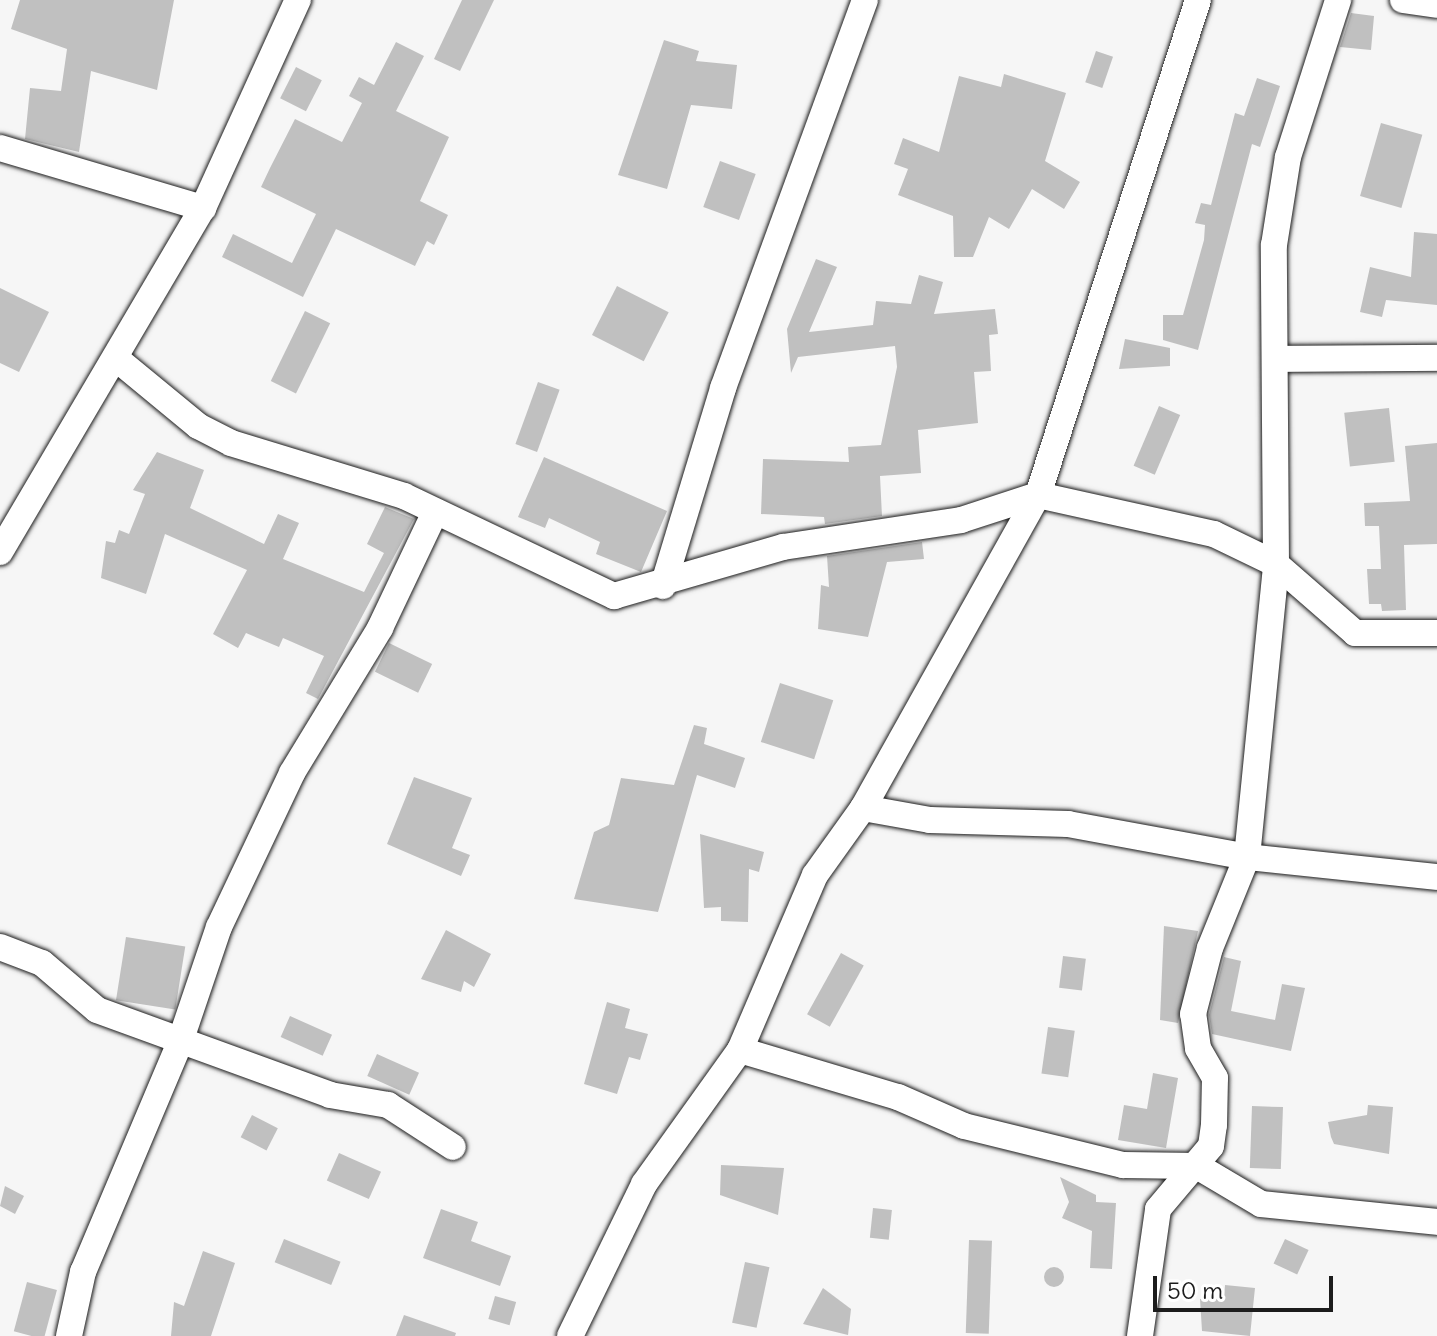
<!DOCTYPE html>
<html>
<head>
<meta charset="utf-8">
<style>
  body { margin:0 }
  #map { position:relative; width:1437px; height:1336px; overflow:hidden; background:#f6f6f6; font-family:Delius,sans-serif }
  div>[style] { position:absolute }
  .building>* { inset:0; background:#c0c0c0; transform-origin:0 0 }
  .round { border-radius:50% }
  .roads { filter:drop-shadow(0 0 2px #1c1c1c) drop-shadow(0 0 2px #1c1c1c) }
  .street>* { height:26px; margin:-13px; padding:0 13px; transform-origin:13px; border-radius:13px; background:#fff }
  span { translate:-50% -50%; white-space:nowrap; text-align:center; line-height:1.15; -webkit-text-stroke:6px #fff; paint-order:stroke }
  .scale { position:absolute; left:1153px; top:1276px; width:180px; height:36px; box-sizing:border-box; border:4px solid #1c1c1c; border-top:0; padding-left:10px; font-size:24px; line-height:28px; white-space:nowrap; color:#1c1c1c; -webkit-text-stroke:6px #fff; paint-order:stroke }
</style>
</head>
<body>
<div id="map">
  <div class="building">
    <i style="clip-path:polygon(20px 0,174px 0,157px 90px,91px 71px,79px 152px,25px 139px,30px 88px,61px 91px,67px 49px,11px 29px)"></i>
    <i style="clip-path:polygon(462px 0,494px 0,460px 71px,434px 59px)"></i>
    <i style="clip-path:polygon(1351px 13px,1374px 16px,1371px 50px,1340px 47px)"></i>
    <i style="clip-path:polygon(664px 40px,699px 51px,696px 61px,737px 65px,732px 109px,691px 105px,667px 189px,618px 175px)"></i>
    <i style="clip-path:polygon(396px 42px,424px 56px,396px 111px,449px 137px,420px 201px,448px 215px,434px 245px,427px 241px,415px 266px,336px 229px,303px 297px,222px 257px,233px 234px,292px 263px,316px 214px,261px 187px,270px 168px,295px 119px,342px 142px,362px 103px,349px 96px,359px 77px,374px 85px)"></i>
    <i style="left:1096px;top:51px;width:18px;height:33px;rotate:19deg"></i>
    <i style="left:296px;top:67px;width:29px;height:35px;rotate:27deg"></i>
    <i style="clip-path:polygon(1004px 74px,1066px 93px,1045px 161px,1080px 182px,1064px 209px,1032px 189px,1009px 229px,989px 217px,973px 257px,954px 257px,953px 216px,898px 195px,908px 169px,894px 164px,903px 138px,939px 152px,959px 76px,1001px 87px)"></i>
    <i style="clip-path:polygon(1257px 78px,1280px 86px,1260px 147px,1252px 144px,1198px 350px,1163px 340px,1163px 315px,1183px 315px,1204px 240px,1205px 225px,1195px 223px,1201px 203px,1211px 205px,1235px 113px,1244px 116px)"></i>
    <i style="left:1381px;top:123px;width:43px;height:76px;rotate:16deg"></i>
    <i style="left:720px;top:161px;width:38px;height:49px;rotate:20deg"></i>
    <i style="clip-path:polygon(1414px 232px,1437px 234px,1437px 305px,1386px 300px,1382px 317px,1360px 312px,1370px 267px,1411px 277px)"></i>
    <i style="clip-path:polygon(816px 259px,837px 267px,809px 332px,873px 325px,876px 301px,911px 304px,919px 275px,943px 282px,934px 314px,995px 309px,998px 334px,989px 335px,991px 371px,974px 372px,978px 423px,918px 430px,921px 473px,880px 476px,882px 516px,825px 524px,824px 517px,761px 514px,763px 459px,849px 462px,848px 447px,881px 445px,897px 367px,895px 346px,798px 357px,791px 373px,787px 329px)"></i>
    <i style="left:617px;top:286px;width:58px;height:55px;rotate:27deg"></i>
    <i style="clip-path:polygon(0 288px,49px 312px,19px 372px,0 363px)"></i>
    <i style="left:305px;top:311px;width:28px;height:78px;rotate:26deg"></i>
    <i style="clip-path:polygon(1125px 339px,1170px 348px,1170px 366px,1119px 369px)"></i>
    <i style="left:538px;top:382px;width:23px;height:66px;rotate:20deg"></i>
    <i style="left:1159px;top:406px;width:23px;height:65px;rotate:23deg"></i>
    <i style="left:1389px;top:408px;width:54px;height:45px;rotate:84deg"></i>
    <i style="clip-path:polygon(1437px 443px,1437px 544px,1404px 545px,1406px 610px,1382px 611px,1381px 604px,1369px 604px,1367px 569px,1381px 569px,1379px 526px,1365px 526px,1364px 503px,1410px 501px,1405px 446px)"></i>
    <i style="clip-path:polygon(157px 452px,204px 470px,190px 508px,264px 544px,278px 514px,299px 523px,283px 559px,364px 592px,384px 553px,367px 544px,385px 507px,414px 519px,318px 699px,306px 693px,324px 656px,283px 638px,279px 647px,246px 633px,238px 648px,213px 634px,247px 570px,165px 534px,146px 594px,101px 578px,106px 541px,115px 543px,119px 530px,129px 534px,145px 494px,133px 490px)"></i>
    <i style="clip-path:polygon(544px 457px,667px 511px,641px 572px,596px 554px,600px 542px,549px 518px,545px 528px,518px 517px)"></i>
    <i style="clip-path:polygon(922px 542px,924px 559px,887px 562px,868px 637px,818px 629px,821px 585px,829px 587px,827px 556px)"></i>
    <i style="left:389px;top:643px;width:48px;height:32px;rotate:26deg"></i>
    <i style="left:780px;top:683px;width:56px;height:62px;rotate:18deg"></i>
    <i style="clip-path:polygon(694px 725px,707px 728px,704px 744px,745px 758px,735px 788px,697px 775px,658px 912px,574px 899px,594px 832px,609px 825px,621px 778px,674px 785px)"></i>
    <i style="clip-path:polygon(414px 777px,472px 798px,452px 848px,470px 855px,461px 876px,387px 844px)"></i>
    <i style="clip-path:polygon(700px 834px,764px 852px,759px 872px,749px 869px,748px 922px,721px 921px,721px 907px,704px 908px)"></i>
    <i style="clip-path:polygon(1164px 926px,1198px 931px,1178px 1023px,1160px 1020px)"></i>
    <i style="clip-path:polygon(446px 930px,491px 954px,474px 987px,464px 981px,461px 992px,421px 979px)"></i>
    <i style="left:126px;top:937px;width:60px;height:64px;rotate:9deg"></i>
    <i style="left:841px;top:953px;width:26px;height:70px;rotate:29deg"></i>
    <i style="left:1063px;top:956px;width:23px;height:32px;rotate:7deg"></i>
    <i style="clip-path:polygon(1224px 957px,1241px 961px,1231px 1011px,1275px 1020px,1282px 984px,1305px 988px,1291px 1051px,1212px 1034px,1209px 1015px)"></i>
    <i style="clip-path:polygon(607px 1002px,630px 1009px,625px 1028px,648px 1034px,640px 1060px,629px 1057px,617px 1094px,584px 1084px)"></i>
    <i style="left:290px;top:1016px;width:46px;height:23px;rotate:24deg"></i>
    <i style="left:1048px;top:1027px;width:27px;height:47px;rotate:8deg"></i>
    <i style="left:377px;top:1054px;width:46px;height:24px;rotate:24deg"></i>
    <i style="clip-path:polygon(1153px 1073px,1178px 1078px,1166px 1148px,1118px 1140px,1124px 1105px,1147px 1109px)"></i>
    <i style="clip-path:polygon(1368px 1105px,1393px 1107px,1389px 1154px,1334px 1144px,1331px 1137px,1328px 1122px,1367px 1115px)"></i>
    <i style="left:1252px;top:1106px;width:31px;height:62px;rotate:2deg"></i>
    <i style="left:252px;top:1115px;width:29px;height:25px;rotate:27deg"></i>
    <i style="left:339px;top:1153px;width:46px;height:30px;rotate:24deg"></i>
    <i style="clip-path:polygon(721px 1165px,784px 1168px,778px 1215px,720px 1195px)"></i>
    <i style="clip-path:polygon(1060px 1177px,1096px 1195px,1096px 1202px,1116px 1203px,1112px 1269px,1090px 1268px,1092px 1231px,1062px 1218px,1069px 1202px)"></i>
    <i style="clip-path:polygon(5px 1186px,24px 1196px,15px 1214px,0 1206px)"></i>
    <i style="left:873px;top:1208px;width:19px;height:30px;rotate:6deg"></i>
    <i style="clip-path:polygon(441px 1209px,478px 1222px,471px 1241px,511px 1256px,500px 1286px,423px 1258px)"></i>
    <i style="left:284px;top:1239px;width:61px;height:25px;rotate:22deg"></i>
    <i style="left:1285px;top:1239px;width:26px;height:27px;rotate:25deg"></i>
    <i style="left:969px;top:1240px;width:23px;height:93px;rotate:2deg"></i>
    <i style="clip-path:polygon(203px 1251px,235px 1263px,211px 1336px,171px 1336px,174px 1302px,184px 1306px)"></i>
    <i style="left:745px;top:1262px;width:25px;height:62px;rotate:12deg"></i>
    <i class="round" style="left:1044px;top:1267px;width:20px;height:20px"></i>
    <i style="left:27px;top:1282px;width:31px;height:51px;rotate:15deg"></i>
    <i style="clip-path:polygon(1225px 1285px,1255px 1288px,1250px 1336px,1202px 1331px,1200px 1299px,1224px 1299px)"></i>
    <i style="clip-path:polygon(823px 1288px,851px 1309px,848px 1335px,803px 1324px)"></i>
    <i style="left:495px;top:1296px;width:22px;height:24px;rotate:16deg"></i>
    <i style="clip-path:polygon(404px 1315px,456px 1333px,455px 1336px,396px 1336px)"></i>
  </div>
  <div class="roads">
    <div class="street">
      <i style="left:1403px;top:0;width:34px;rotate:8deg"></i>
      <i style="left:0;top:148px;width:212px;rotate:16.5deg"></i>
      <i style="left:1276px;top:359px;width:161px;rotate:-0.4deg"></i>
      <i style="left:118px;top:360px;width:104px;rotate:39.5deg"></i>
      <i style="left:198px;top:426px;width:37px;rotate:27deg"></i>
      <i style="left:231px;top:443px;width:181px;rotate:17deg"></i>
      <i style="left:404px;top:496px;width:233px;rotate:25.5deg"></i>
      <i style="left:614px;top:596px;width:176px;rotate:-16.2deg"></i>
      <i style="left:783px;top:547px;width:180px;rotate:-8.6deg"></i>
      <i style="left:961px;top:520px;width:81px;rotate:-18deg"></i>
      <i style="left:1038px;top:495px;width:180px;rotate:12.5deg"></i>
      <i style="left:1214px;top:534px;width:69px;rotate:25.8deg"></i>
      <i style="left:1276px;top:564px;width:105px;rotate:41.1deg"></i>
      <i style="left:1355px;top:633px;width:82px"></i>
      <i style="left:0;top:552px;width:399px;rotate:-59.5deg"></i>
      <i style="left:203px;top:208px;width:229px;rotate:-65.5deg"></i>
      <i style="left:663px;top:586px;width:207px;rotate:-73.1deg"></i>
      <i style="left:723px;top:388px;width:413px;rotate:-69.9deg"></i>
      <i style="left:863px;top:808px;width:68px;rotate:10.2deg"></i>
      <i style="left:930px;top:820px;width:138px;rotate:1.7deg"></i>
      <i style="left:1068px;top:824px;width:182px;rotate:10.4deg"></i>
      <i style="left:1247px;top:857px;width:191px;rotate:6deg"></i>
      <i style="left:0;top:947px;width:45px;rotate:20.9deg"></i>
      <i style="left:42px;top:963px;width:72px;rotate:40.5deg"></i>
      <i style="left:97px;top:1010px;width:248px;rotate:20deg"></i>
      <i style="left:330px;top:1095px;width:59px;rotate:9.8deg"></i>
      <i style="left:388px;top:1105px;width:77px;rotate:32.9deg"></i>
      <i style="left:740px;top:1050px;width:165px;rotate:16.6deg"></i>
      <i style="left:898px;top:1097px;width:72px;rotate:23.7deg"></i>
      <i style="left:964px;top:1126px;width:164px;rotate:13.8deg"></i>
      <i style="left:1123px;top:1165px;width:74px;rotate:0.8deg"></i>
      <i style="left:1197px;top:1166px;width:74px;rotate:30.7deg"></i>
      <i style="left:1261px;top:1204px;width:177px;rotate:5.8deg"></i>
      <i style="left:69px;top:1336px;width:66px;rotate:-77.7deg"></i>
      <i style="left:83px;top:1272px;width:250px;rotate:-67.1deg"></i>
      <i style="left:180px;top:1042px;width:121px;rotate:-71.3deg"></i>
      <i style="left:219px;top:927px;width:170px;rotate:-64.6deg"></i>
      <i style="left:292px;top:773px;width:170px;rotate:-58.7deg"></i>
      <i style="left:380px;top:628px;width:128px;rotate:-64.6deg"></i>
      <i style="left:570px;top:1336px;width:169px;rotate:-64deg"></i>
      <i style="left:644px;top:1184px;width:165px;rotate:-54.4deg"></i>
      <i style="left:740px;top:1050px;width:190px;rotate:-66.8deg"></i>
      <i style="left:815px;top:875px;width:82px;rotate:-54.4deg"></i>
      <i style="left:863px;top:808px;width:359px;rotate:-60.8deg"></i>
      <i style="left:1038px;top:495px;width:520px;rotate:-72.09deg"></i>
      <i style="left:1140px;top:1336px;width:128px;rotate:-81.9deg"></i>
      <i style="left:1158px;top:1209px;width:82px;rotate:-49.9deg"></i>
      <i style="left:1211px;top:1146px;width:21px;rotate:-82deg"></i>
      <i style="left:1214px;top:1125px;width:47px;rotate:-88.8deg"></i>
      <i style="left:1215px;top:1078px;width:34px;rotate:-120deg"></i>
      <i style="left:1198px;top:1048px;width:34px;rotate:-98deg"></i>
      <i style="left:1193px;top:1014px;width:68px;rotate:-75.6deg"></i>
      <i style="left:1210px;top:948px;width:98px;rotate:-67.9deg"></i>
      <i style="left:1247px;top:857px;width:294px;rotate:-84.3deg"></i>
      <i style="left:1276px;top:564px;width:319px;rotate:-90.4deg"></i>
      <i style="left:1274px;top:245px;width:89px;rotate:-81deg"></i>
      <i style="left:1288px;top:157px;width:165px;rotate:-72.3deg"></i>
    </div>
  </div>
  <div class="scale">50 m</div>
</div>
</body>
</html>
